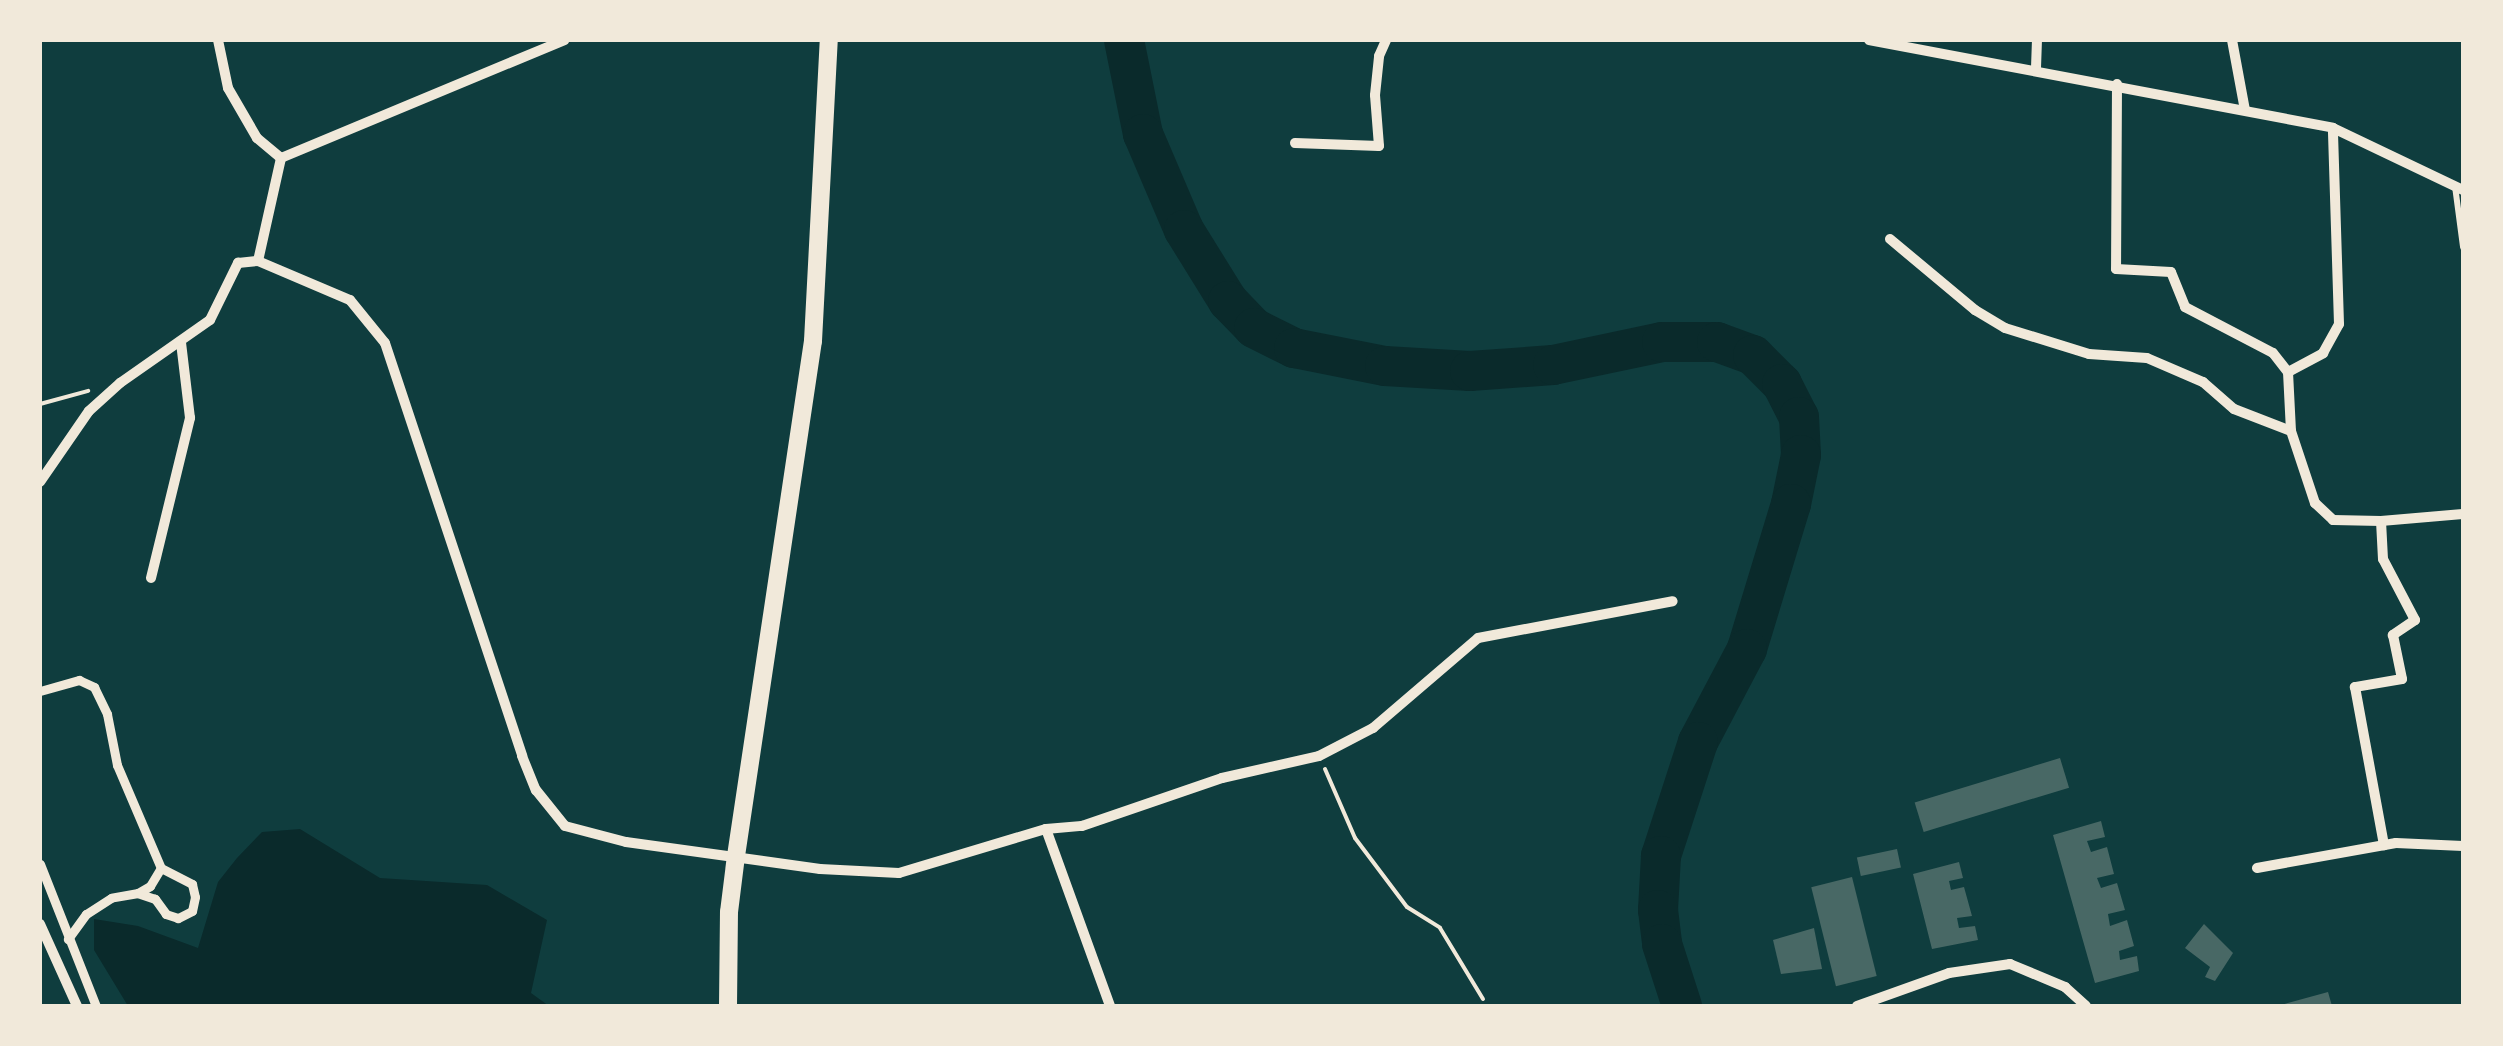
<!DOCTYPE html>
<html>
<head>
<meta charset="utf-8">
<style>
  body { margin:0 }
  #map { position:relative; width:2503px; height:1046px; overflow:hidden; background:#0f3d3e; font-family:"Space Grotesk",sans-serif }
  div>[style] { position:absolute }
  .water>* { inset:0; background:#0a2a2b }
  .river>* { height:40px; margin:-20px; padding:0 20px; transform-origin:20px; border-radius:20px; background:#0a2a2b }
  .building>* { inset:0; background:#486865; transform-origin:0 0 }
  .path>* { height:4px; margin:-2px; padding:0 2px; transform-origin:2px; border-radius:2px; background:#f1e9da }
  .service>* { height:6px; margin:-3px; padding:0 3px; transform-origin:3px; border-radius:3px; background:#f1e9da }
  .pedestrian>* { height:9px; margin:-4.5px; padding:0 4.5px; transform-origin:4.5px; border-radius:4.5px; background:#f1e9da }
  .minor>* { height:10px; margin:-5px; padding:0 5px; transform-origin:5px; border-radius:5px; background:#f1e9da }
  .secondary>* { height:18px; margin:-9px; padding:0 9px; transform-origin:9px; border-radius:9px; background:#f1e9da }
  span { translate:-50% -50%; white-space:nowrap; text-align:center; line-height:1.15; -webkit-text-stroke:10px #f1e9da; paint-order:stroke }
  .frame { position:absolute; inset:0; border:42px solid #f1e9da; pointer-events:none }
</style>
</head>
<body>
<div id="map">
  <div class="water">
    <i style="clip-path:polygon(300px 829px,380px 878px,487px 885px,547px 920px,531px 993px,549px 1006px,128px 1006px,94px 950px,94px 919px,138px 926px,198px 948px,218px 882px,237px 858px,262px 832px)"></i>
  </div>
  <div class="river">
    <i style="left:1124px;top:40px;width:96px;rotate:78.6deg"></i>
    <i style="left:1143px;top:134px;width:104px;rotate:66.9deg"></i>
    <i style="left:1184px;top:230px;width:84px;rotate:58.2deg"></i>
    <i style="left:1228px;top:301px;width:37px;rotate:46deg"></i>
    <i style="left:1254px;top:328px;width:45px;rotate:26.6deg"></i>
    <i style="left:1294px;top:348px;width:93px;rotate:11.2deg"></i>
    <i style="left:1385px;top:366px;width:85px;rotate:3.4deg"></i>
    <i style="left:1470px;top:371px;width:83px;rotate:-4.1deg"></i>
    <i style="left:1553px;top:365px;width:111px;rotate:-11.9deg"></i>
    <i style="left:1662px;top:342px;width:55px"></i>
    <i style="left:1717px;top:342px;width:38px;rotate:20deg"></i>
    <i style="left:1753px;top:355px;width:41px;rotate:45deg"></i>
    <i style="left:1782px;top:384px;width:37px;rotate:63deg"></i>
    <i style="left:1799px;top:417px;width:38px;rotate:87deg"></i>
    <i style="left:1801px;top:455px;width:50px;rotate:101.5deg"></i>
    <i style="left:1791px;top:504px;width:152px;rotate:106.9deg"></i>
    <i style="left:1747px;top:649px;width:105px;rotate:117.8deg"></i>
    <i style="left:1698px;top:742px;width:120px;rotate:108deg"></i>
    <i style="left:1661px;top:856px;width:54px;rotate:93.2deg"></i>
    <i style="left:1658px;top:910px;width:34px;rotate:83deg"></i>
    <i style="left:1662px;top:944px;width:65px;rotate:72.1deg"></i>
  </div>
  <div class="building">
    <i style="left:2060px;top:758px;width:31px;height:152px;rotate:73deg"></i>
    <i style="clip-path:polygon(2101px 821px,2105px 837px,2087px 841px,2091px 852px,2107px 847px,2114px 874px,2097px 878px,2101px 888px,2117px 883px,2125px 910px,2108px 914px,2110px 926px,2127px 920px,2134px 946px,2119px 951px,2120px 960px,2137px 956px,2139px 971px,2095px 983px,2053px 835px)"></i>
    <i style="left:1897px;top:849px;width:19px;height:41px;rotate:78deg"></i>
    <i style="clip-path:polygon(1959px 862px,1963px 878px,1949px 881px,1951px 890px,1964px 887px,1972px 916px,1957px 918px,1959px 928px,1975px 926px,1978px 940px,1932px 949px,1913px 874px)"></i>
    <i style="left:1852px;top:877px;width:102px;height:42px;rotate:76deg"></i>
    <i style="clip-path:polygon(2204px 924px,2233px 953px,2215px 981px,2205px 977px,2210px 967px,2185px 948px)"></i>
    <i style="clip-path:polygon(1814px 928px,1822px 969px,1781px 974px,1773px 940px)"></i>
    <i style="clip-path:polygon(2328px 992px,2332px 1006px,2282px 1006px,2281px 1005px)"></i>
  </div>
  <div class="path">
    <i style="left:40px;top:404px;width:50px;rotate:-15.2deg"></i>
    <i style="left:1325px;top:769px;width:75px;rotate:66.5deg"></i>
    <i style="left:1355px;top:838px;width:86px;rotate:53deg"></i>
    <i style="left:1407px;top:907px;width:39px;rotate:32deg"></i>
    <i style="left:1440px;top:928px;width:83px;rotate:58.8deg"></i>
  </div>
  <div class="service">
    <i style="left:2455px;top:186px;width:62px;rotate:82.5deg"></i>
  </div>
  <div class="pedestrian">
    <i style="left:40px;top:691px;width:41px;rotate:-15.8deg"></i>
    <i style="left:79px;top:680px;width:17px;rotate:25deg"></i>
    <i style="left:94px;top:687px;width:30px;rotate:64deg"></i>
    <i style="left:107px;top:714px;width:52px;rotate:78.9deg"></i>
    <i style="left:117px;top:765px;width:112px;rotate:66.9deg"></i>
    <i style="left:161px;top:868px;width:35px;rotate:27deg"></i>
    <i style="left:192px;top:884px;width:13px;rotate:77deg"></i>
    <i style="left:195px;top:897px;width:14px;rotate:102deg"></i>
    <i style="left:192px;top:911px;width:16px;rotate:153deg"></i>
    <i style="left:178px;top:918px;width:13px;rotate:-162deg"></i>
    <i style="left:166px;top:914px;width:19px;rotate:-126deg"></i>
    <i style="left:155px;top:899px;width:18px;rotate:-161deg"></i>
    <i style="left:138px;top:893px;width:27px;rotate:170deg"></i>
    <i style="left:111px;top:898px;width:30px;rotate:147deg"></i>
    <i style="left:86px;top:914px;width:31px;rotate:126deg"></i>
    <i style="left:40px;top:864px;width:153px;rotate:68.5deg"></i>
    <i style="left:138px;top:893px;width:14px;rotate:-30deg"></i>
    <i style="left:150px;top:886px;width:21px;rotate:-59deg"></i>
  </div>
  <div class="minor">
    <i style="left:218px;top:40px;width:49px;rotate:78.2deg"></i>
    <i style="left:228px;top:88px;width:58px;rotate:59.9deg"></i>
    <i style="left:257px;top:138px;width:31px;rotate:40deg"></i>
    <i style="left:1869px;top:40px;width:472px;rotate:10.7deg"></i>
    <i style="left:2333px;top:128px;width:144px;rotate:25.5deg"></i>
    <i style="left:2232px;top:40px;width:71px;rotate:79.5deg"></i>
    <i style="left:2036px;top:68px;width:28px;rotate:-88deg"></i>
    <i style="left:2117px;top:84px;width:185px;rotate:90.3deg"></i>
    <i style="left:2116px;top:269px;width:55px;rotate:3.1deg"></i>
    <i style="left:2171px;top:272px;width:38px;rotate:68deg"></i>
    <i style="left:2185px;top:307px;width:99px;rotate:27.6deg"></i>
    <i style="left:2273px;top:353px;width:24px;rotate:52deg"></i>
    <i style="left:2288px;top:372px;width:59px;rotate:87.1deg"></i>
    <i style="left:2291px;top:431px;width:76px;rotate:71.6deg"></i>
    <i style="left:2315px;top:503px;width:25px;rotate:43deg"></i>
    <i style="left:2333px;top:520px;width:48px;rotate:1.2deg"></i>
    <i style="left:2381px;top:521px;width:82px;rotate:-4.9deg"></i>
    <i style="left:1295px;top:143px;width:84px;rotate:2deg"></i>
    <i style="left:1379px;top:146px;width:51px;rotate:-94.5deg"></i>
    <i style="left:1375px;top:95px;width:39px;rotate:-84deg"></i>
    <i style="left:1379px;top:56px;width:17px;rotate:-66deg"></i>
    <i style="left:281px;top:158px;width:307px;rotate:-22.6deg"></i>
    <i style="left:1890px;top:239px;width:111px;rotate:39.9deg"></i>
    <i style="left:1975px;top:310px;width:35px;rotate:31deg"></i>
    <i style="left:2005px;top:328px;width:88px;rotate:17.2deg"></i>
    <i style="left:2089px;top:354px;width:58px;rotate:3.9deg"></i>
    <i style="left:2147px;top:358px;width:61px;rotate:23.2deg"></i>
    <i style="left:2203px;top:382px;width:41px;rotate:41.1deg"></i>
    <i style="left:2234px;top:409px;width:61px;rotate:21.1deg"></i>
    <i style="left:258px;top:261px;width:106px;rotate:-77.4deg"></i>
    <i style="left:2288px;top:372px;width:40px;rotate:-28deg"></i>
    <i style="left:2323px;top:353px;width:33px;rotate:-61deg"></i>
    <i style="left:2339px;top:324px;width:196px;rotate:-91.8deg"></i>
    <i style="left:40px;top:482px;width:86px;rotate:-55.4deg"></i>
    <i style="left:89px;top:411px;width:42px;rotate:-42.1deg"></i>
    <i style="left:120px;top:383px;width:110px;rotate:-35deg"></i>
    <i style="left:210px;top:320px;width:64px;rotate:-63.8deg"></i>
    <i style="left:238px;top:263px;width:20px;rotate:-6deg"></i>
    <i style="left:258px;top:261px;width:100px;rotate:23deg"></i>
    <i style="left:350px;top:300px;width:55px;rotate:50.9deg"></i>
    <i style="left:385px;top:343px;width:435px;rotate:71.6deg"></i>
    <i style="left:522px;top:756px;width:37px;rotate:68deg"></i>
    <i style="left:536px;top:790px;width:46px;rotate:51.1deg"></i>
    <i style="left:565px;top:826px;width:63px;rotate:14.7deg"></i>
    <i style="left:626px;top:842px;width:196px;rotate:7.9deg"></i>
    <i style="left:820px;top:869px;width:79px;rotate:2.9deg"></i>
    <i style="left:899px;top:873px;width:153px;rotate:-16.7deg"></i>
    <i style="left:1046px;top:829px;width:36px;rotate:-5deg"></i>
    <i style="left:1082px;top:826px;width:148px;rotate:-18.9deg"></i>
    <i style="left:1222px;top:778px;width:99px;rotate:-12.8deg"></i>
    <i style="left:1319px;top:756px;width:61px;rotate:-27.4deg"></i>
    <i style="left:1373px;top:728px;width:138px;rotate:-40.6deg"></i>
    <i style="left:1478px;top:638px;width:198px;rotate:-10.7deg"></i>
    <i style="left:2381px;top:521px;width:38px;rotate:87deg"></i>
    <i style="left:2383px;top:559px;width:69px;rotate:62.3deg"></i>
    <i style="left:2415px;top:620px;width:27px;rotate:146deg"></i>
    <i style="left:2393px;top:635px;width:45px;rotate:78.4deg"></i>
    <i style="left:2402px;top:679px;width:48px;rotate:170.3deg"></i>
    <i style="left:2355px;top:687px;width:161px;rotate:79.6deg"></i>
    <i style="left:151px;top:578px;width:165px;rotate:-76.3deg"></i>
    <i style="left:190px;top:418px;width:76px;rotate:-96.8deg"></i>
    <i style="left:1046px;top:829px;width:188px;rotate:70.1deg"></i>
    <i style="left:2257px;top:868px;width:141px;rotate:-10.2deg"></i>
    <i style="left:2396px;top:843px;width:67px;rotate:2.6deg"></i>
    <i style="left:40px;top:924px;width:90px;rotate:65.7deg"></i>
    <i style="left:1857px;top:1006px;width:98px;rotate:-19.7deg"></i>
    <i style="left:1949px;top:973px;width:62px;rotate:-8.4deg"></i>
    <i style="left:2010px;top:964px;width:60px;rotate:22.7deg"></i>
    <i style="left:2065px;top:987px;width:28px;rotate:42deg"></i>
  </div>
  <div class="secondary">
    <i style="left:728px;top:1006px;width:94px;rotate:-89.4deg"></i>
    <i style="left:729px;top:912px;width:56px;rotate:-82.9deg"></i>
    <i style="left:736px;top:856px;width:521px;rotate:-81.5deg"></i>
    <i style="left:813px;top:341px;width:301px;rotate:-87deg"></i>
  </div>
  <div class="frame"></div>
</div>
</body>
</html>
